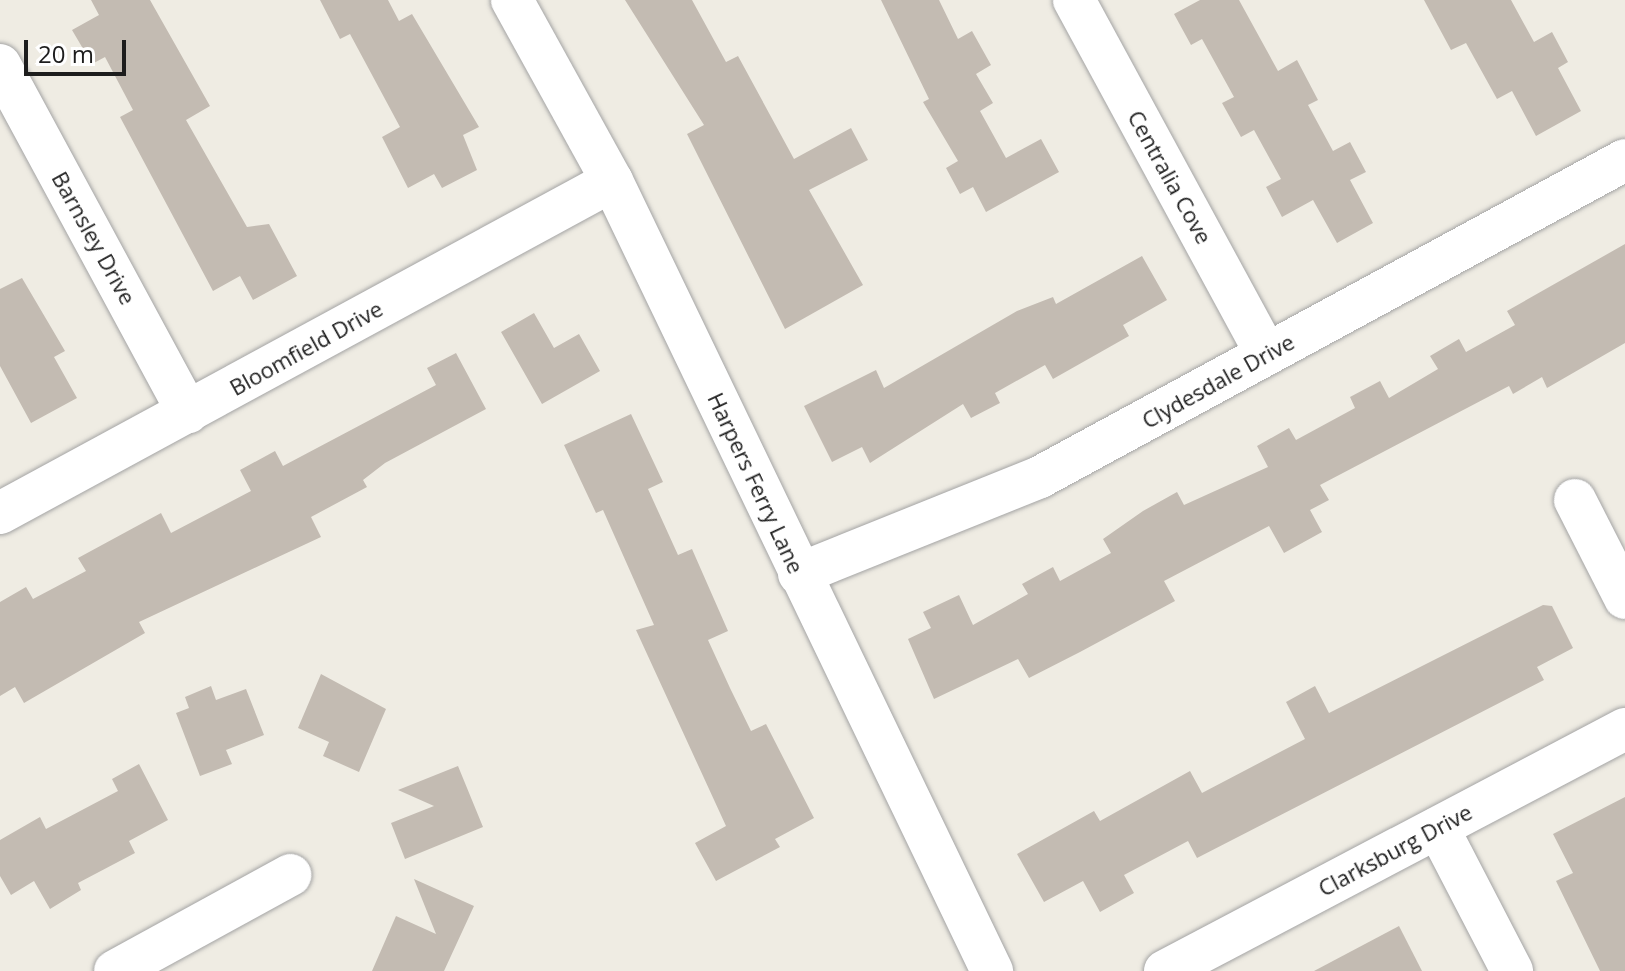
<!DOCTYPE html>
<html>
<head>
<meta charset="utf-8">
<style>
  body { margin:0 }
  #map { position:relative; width:1625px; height:971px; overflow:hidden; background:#efece3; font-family:"Open Sans",sans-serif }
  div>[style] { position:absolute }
  .building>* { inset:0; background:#c3bbb2 }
  .roads { filter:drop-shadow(0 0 2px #a4a4a4) drop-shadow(0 0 2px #a4a4a4) }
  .street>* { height:42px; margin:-21px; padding:0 21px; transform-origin:21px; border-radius:21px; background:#fff }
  span { translate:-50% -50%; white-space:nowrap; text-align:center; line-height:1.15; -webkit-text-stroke:6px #fff; paint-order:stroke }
  .street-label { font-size:22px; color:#1d1d1d }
  .scale { position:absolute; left:24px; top:40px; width:102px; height:36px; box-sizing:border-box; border:4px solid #1d1d1d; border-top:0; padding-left:10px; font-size:24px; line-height:28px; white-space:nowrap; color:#1d1d1d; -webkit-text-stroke:6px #fff; paint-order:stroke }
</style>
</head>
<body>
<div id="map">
  <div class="building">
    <i style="clip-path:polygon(91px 0,150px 0,210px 106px,186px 120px,247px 227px,269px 224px,297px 276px,253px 300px,240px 276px,213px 291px,120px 117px,133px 110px,105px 57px,92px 64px,72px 30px,99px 15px)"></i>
    <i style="clip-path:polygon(320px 0,388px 0,399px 21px,412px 14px,479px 127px,463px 135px,477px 170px,442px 188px,434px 174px,408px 188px,382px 137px,400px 127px,350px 34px,340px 39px)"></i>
    <i style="clip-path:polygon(625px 0,692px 0,726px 62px,738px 56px,794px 159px,851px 128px,868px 160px,809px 190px,863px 285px,785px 329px,687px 134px,704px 125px)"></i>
    <i style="clip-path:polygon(881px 0,939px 0,958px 39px,972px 31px,991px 65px,976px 74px,993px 103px,980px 111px,1006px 158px,1041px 139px,1059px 172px,986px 212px,973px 187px,960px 194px,946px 168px,958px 161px,923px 102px,929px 99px)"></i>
    <i style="clip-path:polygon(1200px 0,1239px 0,1278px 71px,1297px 60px,1318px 100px,1308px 105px,1333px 151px,1350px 142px,1366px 172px,1350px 180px,1373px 223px,1337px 243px,1313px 200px,1282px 217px,1266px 187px,1281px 179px,1254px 130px,1241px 137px,1222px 103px,1234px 97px,1202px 39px,1191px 45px,1174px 14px)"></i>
    <i style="clip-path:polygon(1424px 0,1511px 0,1534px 42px,1552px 32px,1568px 62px,1558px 68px,1581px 111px,1536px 136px,1512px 91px,1497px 99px,1466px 43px,1451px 50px)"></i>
    <i style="clip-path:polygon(1625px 244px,1625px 343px,1547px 388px,1542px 377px,1513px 394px,1509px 386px,1320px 485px,1329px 500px,1310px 510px,1322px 532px,1284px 553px,1269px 526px,1164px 581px,1175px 601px,1080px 652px,1029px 678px,1018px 659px,934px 699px,908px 639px,931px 628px,923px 612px,959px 595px,973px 625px,1028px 594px,1022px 584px,1053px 567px,1060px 581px,1111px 553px,1103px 539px,1143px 511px,1177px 492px,1184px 505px,1268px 467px,1257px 446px,1289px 428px,1296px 440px,1355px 408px,1350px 397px,1380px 381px,1389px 398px,1438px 369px,1430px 356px,1459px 339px,1466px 352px,1515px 325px,1507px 311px)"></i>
    <i style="clip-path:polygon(1142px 256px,1167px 300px,1123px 325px,1129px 336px,1053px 379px,1045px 365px,995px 393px,1000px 403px,971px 418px,963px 404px,870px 463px,862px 447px,832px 462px,804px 406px,876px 370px,884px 388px,1017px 311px,1053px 297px,1056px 304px)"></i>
    <i style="clip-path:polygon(22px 278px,65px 351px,54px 357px,77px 398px,31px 423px,0 366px,0 289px)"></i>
    <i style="clip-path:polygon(534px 313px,554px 348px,579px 334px,600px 371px,542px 404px,501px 332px)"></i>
    <i style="clip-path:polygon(456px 353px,486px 409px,385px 463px,363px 480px,367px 487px,311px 517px,321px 537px,139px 622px,145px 633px,24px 703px,15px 687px,0 696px,0 602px,26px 587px,33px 599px,86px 571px,78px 558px,161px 513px,171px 533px,251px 491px,240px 470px,275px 451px,283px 466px,436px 385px,427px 368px)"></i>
    <i style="clip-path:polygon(631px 414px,663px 482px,648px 489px,678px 555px,692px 549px,728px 631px,708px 640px,730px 688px,751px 731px,766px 724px,814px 818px,775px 839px,780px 847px,716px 881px,695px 843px,726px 826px,636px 630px,654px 625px,603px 510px,596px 513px,564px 445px)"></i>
    <i style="clip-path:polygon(1543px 605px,1552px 606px,1573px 648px,1537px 667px,1544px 680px,1197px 858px,1188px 841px,1124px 875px,1134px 893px,1100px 912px,1083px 881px,1044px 902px,1017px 854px,1094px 811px,1100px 821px,1190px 771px,1202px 793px,1305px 739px,1286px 702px,1315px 686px,1329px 713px)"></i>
    <i style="clip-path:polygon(321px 674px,386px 709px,359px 772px,323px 756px,329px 742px,298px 728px)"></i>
    <i style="clip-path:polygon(211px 686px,216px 700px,246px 689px,264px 735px,226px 750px,232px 764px,200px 776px,176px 713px,189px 708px,185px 697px)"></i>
    <i style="clip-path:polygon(139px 764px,168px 820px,129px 841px,135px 853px,78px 883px,81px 890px,50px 909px,34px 881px,11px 895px,0 876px,0 840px,40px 817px,46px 829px,118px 791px,112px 779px)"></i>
    <i style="clip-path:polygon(458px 766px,483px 827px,405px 859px,391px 823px,434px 806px,398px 790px)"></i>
    <i style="clip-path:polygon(1625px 797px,1625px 971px,1600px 971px,1556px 881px,1573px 873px,1553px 834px)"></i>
    <i style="clip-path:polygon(414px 879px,474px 906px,444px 971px,372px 971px,396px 916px,436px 934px)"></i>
    <i style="clip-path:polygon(1399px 926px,1422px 971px,1314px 971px)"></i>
  </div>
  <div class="roads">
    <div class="street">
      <i style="left:512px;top:0;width:207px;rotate:61.1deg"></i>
      <i style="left:612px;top:181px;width:877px;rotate:64.31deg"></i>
      <i style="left:1074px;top:0;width:403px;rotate:61.5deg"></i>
      <i style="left:0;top:65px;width:395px;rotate:61.6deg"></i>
      <i style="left:1575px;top:500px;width:110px;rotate:63deg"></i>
      <i style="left:0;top:513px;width:696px;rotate:-28.48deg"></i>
      <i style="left:799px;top:574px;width:260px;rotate:-21.9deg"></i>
      <i style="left:1040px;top:477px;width:665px;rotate:-28.45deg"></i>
      <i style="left:1438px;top:828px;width:161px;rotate:62.6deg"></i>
      <i style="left:115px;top:971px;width:200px;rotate:-28.7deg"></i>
      <i style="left:1165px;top:971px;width:520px;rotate:-27.75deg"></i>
    </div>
  </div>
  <div class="street-label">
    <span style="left:1170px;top:177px;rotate:61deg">Centralia Cove</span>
    <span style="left:94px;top:238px;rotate:61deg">Barnsley Drive</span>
    <span style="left:306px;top:348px;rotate:-29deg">Bloomfield Drive</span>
    <span style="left:1218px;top:381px;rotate:-29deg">Clydesdale Drive</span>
    <span style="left:756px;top:483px;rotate:65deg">Harpers Ferry Lane</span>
    <span style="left:1395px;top:850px;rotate:-28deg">Clarksburg Drive</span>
  </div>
  <div class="scale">20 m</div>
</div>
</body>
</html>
